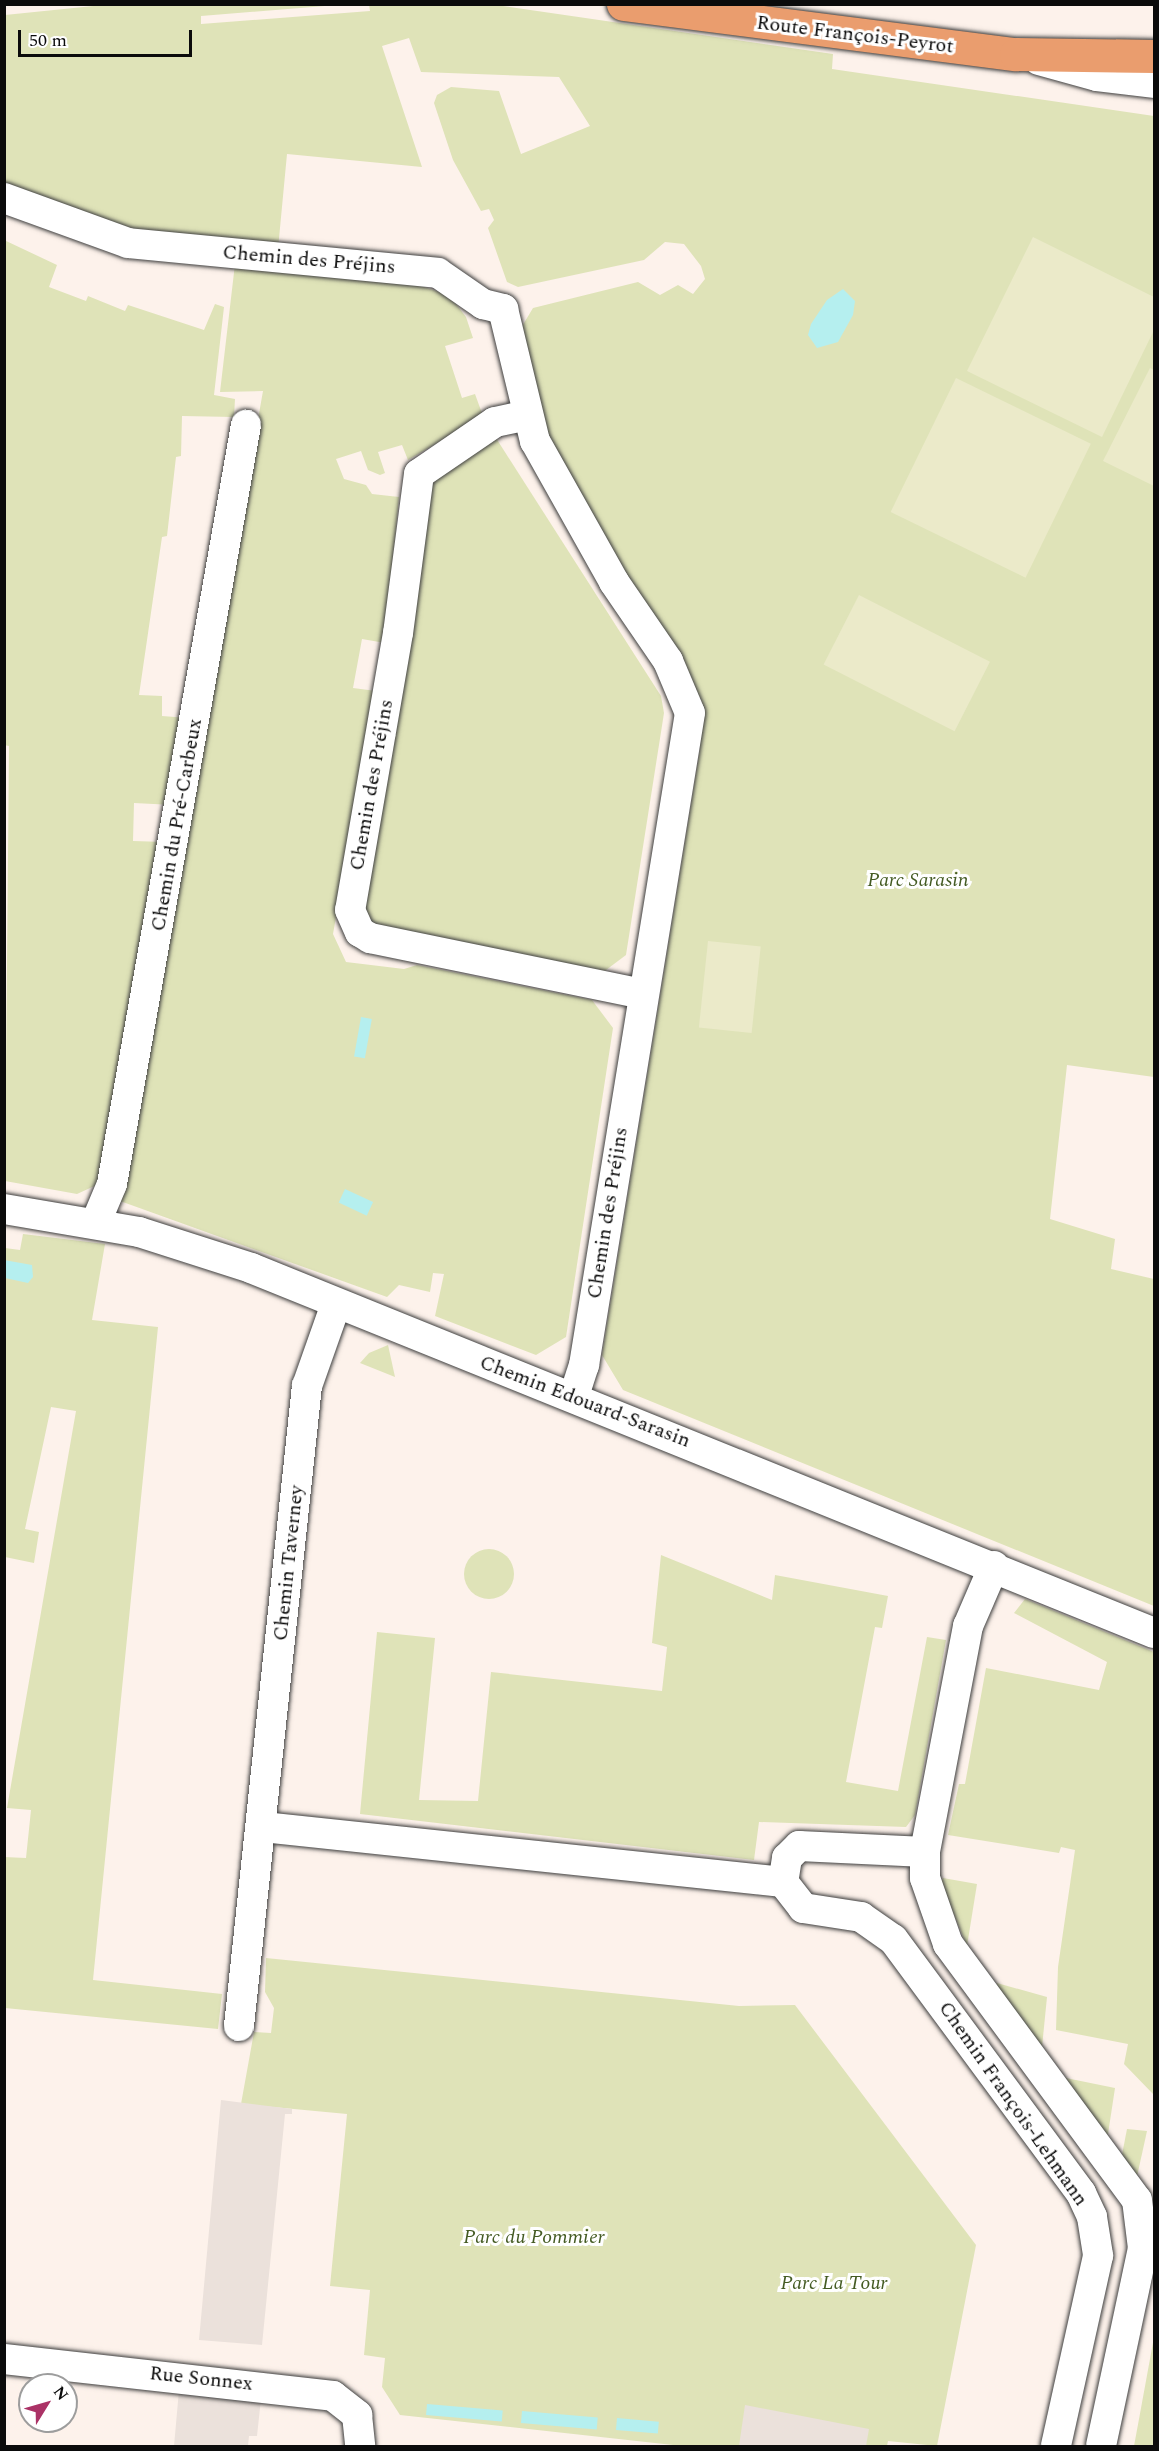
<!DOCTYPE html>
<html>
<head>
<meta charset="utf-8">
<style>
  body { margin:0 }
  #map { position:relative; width:1159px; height:2451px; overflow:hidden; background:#fdf2eb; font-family:Spectral,serif }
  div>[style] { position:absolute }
  .green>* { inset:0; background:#dfe3b8 }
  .round { border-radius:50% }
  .pitch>* { inset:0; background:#ebeac9; transform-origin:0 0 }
  .plaza>* { inset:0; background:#ebe1db }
  .water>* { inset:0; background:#b5efef; transform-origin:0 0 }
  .roads { filter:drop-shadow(0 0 2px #3e3e3e) drop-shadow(0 0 2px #3e3e3e) }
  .minor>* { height:30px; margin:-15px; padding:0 15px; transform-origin:15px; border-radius:15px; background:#fff }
  .major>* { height:33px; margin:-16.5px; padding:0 16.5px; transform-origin:16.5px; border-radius:16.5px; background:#ea9d6e }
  span { translate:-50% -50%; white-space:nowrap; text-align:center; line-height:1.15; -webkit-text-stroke:6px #fff; paint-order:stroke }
  .street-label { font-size:20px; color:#0b0b0b }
  .park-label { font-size:20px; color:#445b23; font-style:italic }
  .frame { position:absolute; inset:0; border:6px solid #0b0b0b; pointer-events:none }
  .north { position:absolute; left:18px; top:2373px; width:60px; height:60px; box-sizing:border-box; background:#fff; border:2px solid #9d9d9d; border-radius:50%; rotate:53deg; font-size:16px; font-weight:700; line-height:24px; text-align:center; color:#0b0b0b }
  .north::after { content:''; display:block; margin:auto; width:21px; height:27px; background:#ab3266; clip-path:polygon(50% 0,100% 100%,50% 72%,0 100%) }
  .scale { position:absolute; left:18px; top:30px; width:174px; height:27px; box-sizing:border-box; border:3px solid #0b0b0b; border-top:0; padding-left:8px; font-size:18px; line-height:21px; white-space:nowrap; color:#0b0b0b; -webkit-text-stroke:4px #fff; paint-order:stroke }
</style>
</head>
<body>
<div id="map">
  <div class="green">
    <i style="clip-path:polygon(103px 5px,337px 5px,201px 16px,201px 24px,370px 11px,369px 5px,503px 6px,833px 54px,832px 69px,1154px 116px,1154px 1077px,1067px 1065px,1050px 1219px,1115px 1239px,1111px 1269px,1154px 1279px,1154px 1606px,623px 1390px,602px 1355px,700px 749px,702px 702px,590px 519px,541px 427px,518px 333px,533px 308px,638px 282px,660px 295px,678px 285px,693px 294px,705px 279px,701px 266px,684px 244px,665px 242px,644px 260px,518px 287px,507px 282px,488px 228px,494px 220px,489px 209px,481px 211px,453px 160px,434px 103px,437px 95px,451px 87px,499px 91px,521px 154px,590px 126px,559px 77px,421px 72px,409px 38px,382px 46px,422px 167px,287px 154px,278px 249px,119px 233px,5px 190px,5px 15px)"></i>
    <i style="clip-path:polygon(4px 240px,57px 265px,49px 287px,86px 301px,88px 296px,125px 311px,128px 305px,204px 330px,215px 304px,224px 307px,214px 395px,235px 399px,234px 417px,182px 416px,181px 456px,176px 457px,167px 536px,162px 537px,139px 695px,162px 696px,162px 716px,188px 718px,173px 805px,134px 803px,133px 841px,165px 842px,101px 1183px,77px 1194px,5px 1181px,9px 746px,4px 745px)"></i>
    <i style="clip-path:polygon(235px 264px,411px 283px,449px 295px,466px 317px,473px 338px,445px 346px,462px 398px,475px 394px,483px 416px,408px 460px,402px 445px,378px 452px,385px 473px,380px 475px,368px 470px,361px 451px,336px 459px,344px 479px,366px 485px,372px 494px,399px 497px,385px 643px,362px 639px,353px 688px,376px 691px,333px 934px,346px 962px,404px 969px,417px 965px,592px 1000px,613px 1028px,566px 1337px,536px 1355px,435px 1316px,444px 1274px,433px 1273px,430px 1292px,399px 1285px,387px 1297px,120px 1201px,263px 391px,220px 392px)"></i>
    <i style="clip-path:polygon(496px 438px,661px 696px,664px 713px,626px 955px,602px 973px,379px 931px,361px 907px,427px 475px)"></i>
    <i style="clip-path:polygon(23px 1234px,105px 1244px,92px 1320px,158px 1327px,93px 1980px,222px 1994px,218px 2029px,5px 2008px,4px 1857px,26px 1858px,31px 1810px,7px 1808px,76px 1411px,51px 1407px,25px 1529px,39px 1532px,34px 1563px,5px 1557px,5px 1248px,20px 1250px)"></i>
    <i style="clip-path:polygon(388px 1345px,395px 1377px,360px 1363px,369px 1353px)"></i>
    <i class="round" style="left:464px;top:1549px;width:50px;height:50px"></i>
    <i style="clip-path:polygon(661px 1555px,772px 1600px,775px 1575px,888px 1596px,882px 1628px,875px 1627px,846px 1782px,898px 1791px,927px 1637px,946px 1640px,915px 1815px,906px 1827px,759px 1822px,754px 1860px,360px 1814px,377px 1632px,435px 1638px,419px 1800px,478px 1801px,491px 1672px,662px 1691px,667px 1647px,652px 1643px)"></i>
    <i style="clip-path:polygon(1025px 1599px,1154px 1652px,1153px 2094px,1124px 2064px,1128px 2044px,1056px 2030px,1058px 1967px,1075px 1850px,1061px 1847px,1059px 1853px,948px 1835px,959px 1784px,965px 1784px,986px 1668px,1099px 1690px,1107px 1662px,1014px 1613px)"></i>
    <i style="clip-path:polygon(943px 1878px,977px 1884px,967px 1946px,941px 1883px)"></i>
    <i style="clip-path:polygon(266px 1958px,739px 2006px,795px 2005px,976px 2245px,937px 2446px,888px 2441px,887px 2446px,682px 2446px,400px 2415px,382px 2387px,385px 2358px,364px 2355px,370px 2290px,330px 2286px,347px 2114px,241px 2104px,254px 2032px,271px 2033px,274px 2008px,265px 1992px)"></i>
    <i style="clip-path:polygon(997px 1983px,1047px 1997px,1042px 2047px,994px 1992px)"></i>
    <i style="clip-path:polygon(1061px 2077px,1115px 2088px,1108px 2134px,1102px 2135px)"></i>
    <i style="clip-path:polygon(1127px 2129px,1147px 2131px,1136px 2181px,1121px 2160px)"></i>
    <i style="clip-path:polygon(1154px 2337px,1154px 2446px,1134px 2446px,1139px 2419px)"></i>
  </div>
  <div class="pitch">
    <i style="clip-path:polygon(1033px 237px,1154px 297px,1154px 330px,1102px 437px,967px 371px)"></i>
    <i style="clip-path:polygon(1150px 368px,1154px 370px,1154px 486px,1103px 461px)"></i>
    <i style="left:956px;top:378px;width:150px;height:149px;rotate:26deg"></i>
    <i style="left:859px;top:595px;width:147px;height:78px;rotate:27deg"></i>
    <i style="left:708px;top:941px;width:53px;height:87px;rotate:6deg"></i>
  </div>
  <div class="plaza">
    <i style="clip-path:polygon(221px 2100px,292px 2109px,292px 2114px,285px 2114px,262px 2345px,199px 2340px)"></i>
    <i style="clip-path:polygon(179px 2390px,261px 2399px,257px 2436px,249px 2436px,248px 2446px,174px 2446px)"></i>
    <i style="clip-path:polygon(745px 2405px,869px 2429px,866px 2446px,739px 2446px)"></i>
  </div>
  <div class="water">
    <i style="clip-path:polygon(843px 289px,855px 301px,853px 315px,838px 342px,817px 348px,808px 335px,811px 324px,827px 300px)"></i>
    <i style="left:361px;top:1017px;width:11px;height:40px;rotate:10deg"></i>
    <i style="left:345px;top:1189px;width:31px;height:15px;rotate:25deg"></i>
    <i style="clip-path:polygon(4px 1260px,32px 1265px,33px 1277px,28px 1283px,5px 1278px)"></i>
    <i style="left:427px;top:2404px;width:76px;height:11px;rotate:5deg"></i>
    <i style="left:522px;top:2411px;width:76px;height:12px;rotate:5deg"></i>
    <i style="left:617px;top:2418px;width:42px;height:12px;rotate:5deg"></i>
  </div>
  <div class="roads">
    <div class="minor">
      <i style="left:1039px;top:60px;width:60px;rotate:15.4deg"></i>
      <i style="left:1097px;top:76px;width:57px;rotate:7deg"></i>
      <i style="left:4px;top:198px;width:132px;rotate:19.9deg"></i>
      <i style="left:128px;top:243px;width:311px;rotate:5.5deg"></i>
      <i style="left:438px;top:273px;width:55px;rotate:34.6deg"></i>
      <i style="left:483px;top:304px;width:21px;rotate:14deg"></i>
      <i style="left:503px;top:309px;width:136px;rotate:76.4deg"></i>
      <i style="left:535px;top:441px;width:162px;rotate:60.7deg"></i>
      <i style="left:614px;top:582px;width:96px;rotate:55.6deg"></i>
      <i style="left:668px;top:661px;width:56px;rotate:67.1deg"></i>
      <i style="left:690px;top:713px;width:661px;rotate:99.23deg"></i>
      <i style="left:584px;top:1365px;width:33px;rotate:108deg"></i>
      <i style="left:528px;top:415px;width:34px;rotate:168deg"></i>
      <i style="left:495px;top:422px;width:92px;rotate:145.6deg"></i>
      <i style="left:419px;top:474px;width:160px;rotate:97.5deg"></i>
      <i style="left:398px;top:633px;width:281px;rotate:99.8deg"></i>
      <i style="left:350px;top:910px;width:24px;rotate:66deg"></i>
      <i style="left:360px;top:932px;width:12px;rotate:31deg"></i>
      <i style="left:370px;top:938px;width:279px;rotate:11.6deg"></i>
      <i style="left:4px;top:1209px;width:137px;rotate:9.7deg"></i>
      <i style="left:139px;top:1232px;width:118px;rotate:17.8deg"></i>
      <i style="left:251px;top:1268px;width:974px;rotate:22.01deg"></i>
      <i style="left:96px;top:1222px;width:41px;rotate:-67.2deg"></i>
      <i style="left:112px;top:1184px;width:771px;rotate:-79.99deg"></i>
      <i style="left:994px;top:1566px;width:65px;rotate:113.4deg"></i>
      <i style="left:968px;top:1626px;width:230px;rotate:100.8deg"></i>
      <i style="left:925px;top:1852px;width:26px;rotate:90deg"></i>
      <i style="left:925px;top:1878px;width:70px;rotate:70.8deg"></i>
      <i style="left:948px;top:1944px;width:318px;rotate:53.6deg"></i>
      <i style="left:1137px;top:2200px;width:48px;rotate:82.9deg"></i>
      <i style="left:1143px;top:2248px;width:202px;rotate:102deg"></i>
      <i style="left:263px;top:1827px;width:523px;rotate:6.04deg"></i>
      <i style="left:925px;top:1852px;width:126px;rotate:-177.3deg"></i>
      <i style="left:799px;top:1846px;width:17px;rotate:135deg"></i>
      <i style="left:787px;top:1858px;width:24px;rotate:99deg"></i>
      <i style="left:783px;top:1882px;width:33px;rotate:52deg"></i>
      <i style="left:803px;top:1908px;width:59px;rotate:8.8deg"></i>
      <i style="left:861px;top:1917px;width:39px;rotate:35deg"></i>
      <i style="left:893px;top:1939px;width:316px;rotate:53.5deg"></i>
      <i style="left:1081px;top:2193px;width:26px;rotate:65deg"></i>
      <i style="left:1092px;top:2217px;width:39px;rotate:81deg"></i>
      <i style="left:1098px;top:2256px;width:195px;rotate:102.5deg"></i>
      <i style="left:239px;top:2026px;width:644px;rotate:-83.94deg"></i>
      <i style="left:307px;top:1386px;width:87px;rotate:-70.5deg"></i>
      <i style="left:4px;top:2359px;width:331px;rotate:6.4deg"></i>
      <i style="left:333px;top:2396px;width:31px;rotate:38deg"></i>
      <i style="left:357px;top:2415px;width:31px;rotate:84deg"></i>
    </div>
    <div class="major">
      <i style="left:623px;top:4px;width:396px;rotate:7.3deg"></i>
      <i style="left:1016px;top:54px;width:138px;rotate:0.8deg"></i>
    </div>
  </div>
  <div class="street-label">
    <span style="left:855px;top:35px;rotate:7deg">Route François-Peyrot</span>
    <span style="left:309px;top:260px;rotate:5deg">Chemin des Préjins</span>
    <span style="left:372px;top:785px;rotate:-80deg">Chemin des Préjins</span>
    <span style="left:177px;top:825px;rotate:-80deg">Chemin du Pré-Carbeux</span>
    <span style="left:608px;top:1213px;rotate:-81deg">Chemin des Préjins</span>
    <span style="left:585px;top:1402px;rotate:21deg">Chemin Edouard-Sarasin</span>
    <span style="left:289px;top:1563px;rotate:-84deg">Chemin Taverney</span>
    <span style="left:1013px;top:2104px;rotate:55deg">Chemin François-Lehmann</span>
    <span style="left:201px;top:2379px;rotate:6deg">Rue Sonnex</span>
  </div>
  <div class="park-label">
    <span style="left:918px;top:880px">Parc Sarasin</span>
    <span style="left:534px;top:2237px">Parc du Pommier</span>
    <span style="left:834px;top:2283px">Parc La Tour</span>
  </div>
  <div class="frame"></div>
  <div class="north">N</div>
  <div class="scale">50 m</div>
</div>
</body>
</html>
